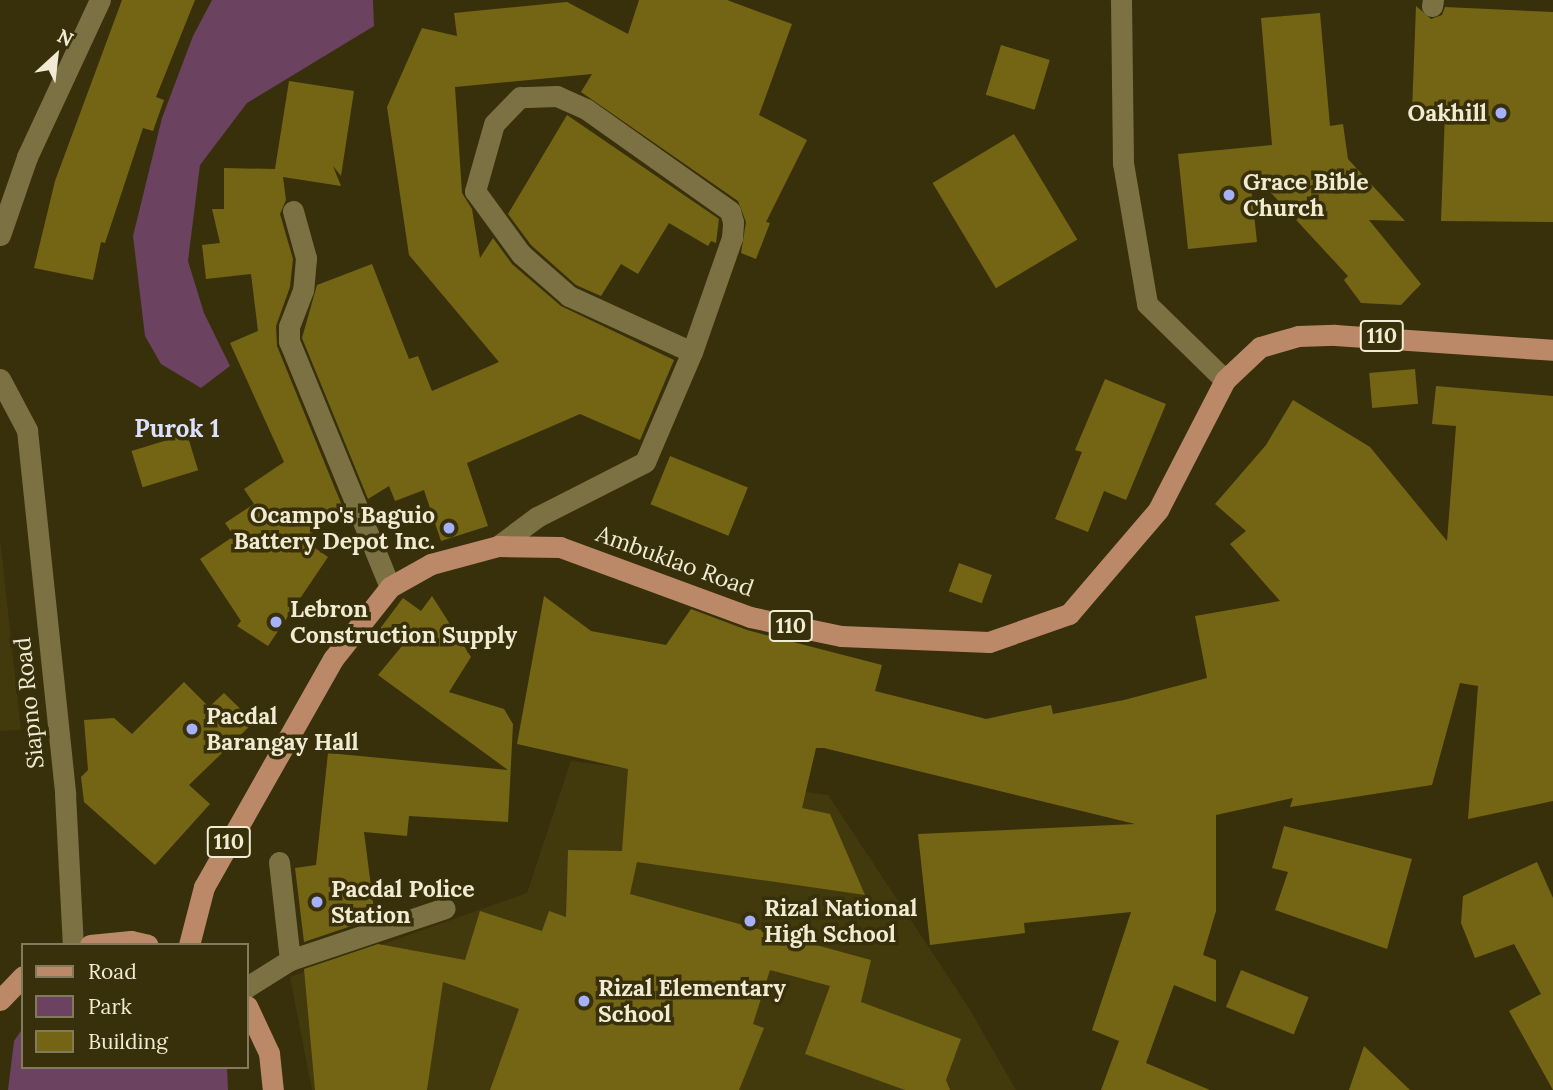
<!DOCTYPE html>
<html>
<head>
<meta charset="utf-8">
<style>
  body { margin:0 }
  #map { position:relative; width:1553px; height:1090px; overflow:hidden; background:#38300b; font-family:Lora,serif }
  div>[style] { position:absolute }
  .built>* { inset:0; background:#42390d }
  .green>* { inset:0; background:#6b4260 }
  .building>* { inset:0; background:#746515; transform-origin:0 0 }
  .minor>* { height:21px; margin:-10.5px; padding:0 10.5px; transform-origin:10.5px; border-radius:10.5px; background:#7c7142 }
  .major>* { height:21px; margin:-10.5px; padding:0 10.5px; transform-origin:10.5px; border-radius:10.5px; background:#bc8968 }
  .dots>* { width:19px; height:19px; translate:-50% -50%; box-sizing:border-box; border:4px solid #38300b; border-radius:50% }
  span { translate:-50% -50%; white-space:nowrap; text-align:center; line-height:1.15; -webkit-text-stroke:7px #38300b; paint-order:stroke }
  .shield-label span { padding:2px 5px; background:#38300b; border:2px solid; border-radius:5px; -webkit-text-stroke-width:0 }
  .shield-label { font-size:21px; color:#f0ebd2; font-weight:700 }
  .poi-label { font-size:23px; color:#f0ebd2; font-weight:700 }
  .right { translate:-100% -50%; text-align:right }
  .left { translate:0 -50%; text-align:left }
  .street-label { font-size:23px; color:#f0ebd2 }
  .neighbourhood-label { font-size:24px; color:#dce1fe; font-weight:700 }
  .legend { position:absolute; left:21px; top:943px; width:228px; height:126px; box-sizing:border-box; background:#38300b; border:2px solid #827b5b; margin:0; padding:9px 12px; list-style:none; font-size:21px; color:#f0ebd2 }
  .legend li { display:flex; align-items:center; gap:14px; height:35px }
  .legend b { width:35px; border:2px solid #827b5b }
  .north { position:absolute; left:21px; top:21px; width:70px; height:70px; -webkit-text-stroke:5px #38300b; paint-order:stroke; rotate:27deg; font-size:19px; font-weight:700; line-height:28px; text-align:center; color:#f0ebd2 }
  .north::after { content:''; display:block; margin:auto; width:24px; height:32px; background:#f0ebd2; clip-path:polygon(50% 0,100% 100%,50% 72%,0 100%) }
</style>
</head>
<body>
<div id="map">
  <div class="built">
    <i style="clip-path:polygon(0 539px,21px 730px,0 731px)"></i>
    <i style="clip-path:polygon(571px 761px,828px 795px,969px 1008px,1016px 1090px,312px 1090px,290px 977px,527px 893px)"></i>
  </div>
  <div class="green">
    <i style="clip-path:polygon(212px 0,373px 0,374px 26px,247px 103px,200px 165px,188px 261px,204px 313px,230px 366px,201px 388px,161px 364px,145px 336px,133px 236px,162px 118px,193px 36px)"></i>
    <i style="clip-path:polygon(23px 1028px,23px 1067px,227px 1067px,228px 1090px,8px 1090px,14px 1041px)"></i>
  </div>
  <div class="building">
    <i style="clip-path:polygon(122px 0,195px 0,156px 97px,164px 100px,153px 131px,143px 128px,105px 243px,101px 242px,93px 280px,34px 268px,55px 181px)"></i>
    <i style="clip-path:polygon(639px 0,727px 0,792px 24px,759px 115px,807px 140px,766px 222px,770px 223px,756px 259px,741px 253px,746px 222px,738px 201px,581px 92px,592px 74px,455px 87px,462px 193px,472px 209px,480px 258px,493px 238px,512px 264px,561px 306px,674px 360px,640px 440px,580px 414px,467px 463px,488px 526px,441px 541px,424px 490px,395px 501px,389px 486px,368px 499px,302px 338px,317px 285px,372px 264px,409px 359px,418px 356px,432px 391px,499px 362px,409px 255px,387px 107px,422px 28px,457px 36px,454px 13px,567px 2px,628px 34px)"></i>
    <i style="clip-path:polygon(1416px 6px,1431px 19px,1442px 15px,1445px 7px,1553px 12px,1553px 222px,1441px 221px,1445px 113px,1412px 111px)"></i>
    <i style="clip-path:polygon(1320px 13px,1330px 126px,1343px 124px,1348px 159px,1405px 221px,1369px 220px,1421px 284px,1401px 305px,1361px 303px,1344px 280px,1348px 276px,1249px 169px,1257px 242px,1188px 249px,1178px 154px,1272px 145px,1261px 18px)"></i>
    <i style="left:1001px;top:45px;width:51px;height:52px;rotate:17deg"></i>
    <i style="clip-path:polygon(289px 81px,354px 91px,341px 176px,333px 166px,341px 186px,283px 177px,286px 200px,280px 214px,293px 259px,290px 287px,276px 326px,277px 346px,345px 513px,302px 539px,328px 557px,268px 646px,237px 626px,241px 621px,200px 559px,234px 536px,225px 523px,254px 504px,244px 489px,284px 462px,230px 343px,258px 331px,251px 274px,206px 279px,202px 245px,220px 243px,212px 209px,224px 209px,224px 168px,275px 169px)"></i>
    <i style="clip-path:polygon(567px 115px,719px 219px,716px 243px,711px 241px,708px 246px,669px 223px,638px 274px,621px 264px,601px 296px,576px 285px,531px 245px,508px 214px)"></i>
    <i style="left:1014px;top:134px;width:123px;height:95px;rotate:59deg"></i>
    <i style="left:1415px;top:369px;width:35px;height:46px;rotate:85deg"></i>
    <i style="clip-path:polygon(1105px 379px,1166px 404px,1126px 500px,1104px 491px,1088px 532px,1055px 519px,1082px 452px,1075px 450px)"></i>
    <i style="clip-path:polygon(1436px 386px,1553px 396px,1553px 801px,1468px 819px,1478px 686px,1460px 683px,1432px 785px,1290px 807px,1293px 798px,1216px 815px,1216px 911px,1203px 955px,1216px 960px,1216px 1002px,1174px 985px,1146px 1063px,1210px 1090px,1101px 1090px,1119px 1041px,1092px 1030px,1131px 912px,1024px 923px,1025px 933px,930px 945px,918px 834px,1135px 824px,824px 748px,816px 748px,802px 808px,830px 814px,865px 895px,637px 862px,630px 894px,871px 960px,861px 1002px,961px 1039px,946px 1080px,950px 1090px,905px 1090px,805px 1054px,830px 986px,770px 970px,753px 1024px,764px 1028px,739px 1090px,490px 1090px,519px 1009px,443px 982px,427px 1090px,315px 1090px,304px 969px,378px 944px,465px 960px,480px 911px,542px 931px,549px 911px,566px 917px,568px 850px,622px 851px,628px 769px,517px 744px,544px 596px,591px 631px,666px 645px,691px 609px,747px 630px,882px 665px,875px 691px,986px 719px,1051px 705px,1053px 714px,1124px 700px,1207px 678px,1195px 616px,1280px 601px,1230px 544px,1246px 531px,1215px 504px,1266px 445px,1293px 400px,1370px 447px,1447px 541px,1456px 426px,1432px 424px)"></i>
    <i style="left:187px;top:434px;width:38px;height:58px;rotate:73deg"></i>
    <i style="left:670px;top:456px;width:84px;height:52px;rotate:22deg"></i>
    <i style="left:959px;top:563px;width:35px;height:30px;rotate:20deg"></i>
    <i style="clip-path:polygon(432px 596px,471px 657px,449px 692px,504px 709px,513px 724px,508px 822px,409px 816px,407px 836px,364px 832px,375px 918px,304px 942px,295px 868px,316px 865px,328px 753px,508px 770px,378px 675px,402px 646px,379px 630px,403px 598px,421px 611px)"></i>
    <i style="clip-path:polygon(184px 682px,209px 707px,224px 693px,254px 722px,189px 785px,210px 804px,155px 865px,84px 802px,81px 777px,88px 770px,84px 720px,114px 718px,132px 734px)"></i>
    <i style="clip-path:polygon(1284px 826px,1412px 859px,1387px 949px,1275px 910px,1288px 872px,1272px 868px)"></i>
    <i style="clip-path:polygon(1537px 862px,1553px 898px,1553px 1090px,1509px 1011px,1541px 994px,1514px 944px,1475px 958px,1461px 923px,1463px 896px)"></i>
    <i style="left:1241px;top:970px;width:73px;height:40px;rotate:22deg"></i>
    <i style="clip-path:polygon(1364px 1046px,1410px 1090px,1349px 1090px)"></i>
  </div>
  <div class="minor">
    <i style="left:1121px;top:0;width:163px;rotate:89.3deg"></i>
    <i style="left:1123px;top:163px;width:143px;rotate:80.3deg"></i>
    <i style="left:1147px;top:304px;width:109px;rotate:44.3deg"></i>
    <i style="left:1432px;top:6px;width:6px;rotate:-81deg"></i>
    <i style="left:293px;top:211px;width:49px;rotate:74.5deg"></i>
    <i style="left:306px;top:258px;width:32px;rotate:95deg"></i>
    <i style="left:303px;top:290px;width:39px;rotate:111deg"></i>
    <i style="left:289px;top:326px;width:15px;rotate:90deg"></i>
    <i style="left:289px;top:341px;width:266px;rotate:67.7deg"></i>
    <i style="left:0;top:235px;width:83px;rotate:-70.9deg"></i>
    <i style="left:27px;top:157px;width:173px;rotate:-65.1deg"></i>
    <i style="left:0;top:379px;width:58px;rotate:62.1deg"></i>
    <i style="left:27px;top:430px;width:366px;rotate:84deg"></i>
    <i style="left:65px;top:794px;width:151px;rotate:87deg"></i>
    <i style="left:498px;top:546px;width:49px;rotate:-36.6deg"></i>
    <i style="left:537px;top:517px;width:121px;rotate:-27deg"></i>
    <i style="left:645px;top:462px;width:120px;rotate:-66.9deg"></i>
    <i style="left:692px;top:352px;width:121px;rotate:-70.7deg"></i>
    <i style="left:732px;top:238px;width:16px;rotate:-86deg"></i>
    <i style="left:733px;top:222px;width:11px;rotate:-105deg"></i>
    <i style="left:730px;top:211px;width:176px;rotate:-144.7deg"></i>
    <i style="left:586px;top:109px;width:32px;rotate:-156deg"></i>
    <i style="left:557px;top:96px;width:37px;rotate:178deg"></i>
    <i style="left:520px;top:97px;width:37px;rotate:134deg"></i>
    <i style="left:494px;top:124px;width:70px;rotate:105.8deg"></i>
    <i style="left:475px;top:191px;width:78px;rotate:53.9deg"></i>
    <i style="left:521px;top:254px;width:64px;rotate:41.2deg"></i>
    <i style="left:569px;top:296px;width:135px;rotate:24.5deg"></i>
    <i style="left:279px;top:862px;width:99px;rotate:83.6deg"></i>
    <i style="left:247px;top:987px;width:51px;rotate:-32.1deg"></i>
    <i style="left:290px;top:960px;width:163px;rotate:-18.5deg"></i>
  </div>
  <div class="major">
    <i style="left:90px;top:945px;width:41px;rotate:-5.6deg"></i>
    <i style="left:131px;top:941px;width:17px;rotate:13deg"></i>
    <i style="left:189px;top:945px;width:60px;rotate:-75.5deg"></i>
    <i style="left:204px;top:887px;width:262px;rotate:-60.5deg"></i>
    <i style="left:333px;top:659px;width:92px;rotate:-51.6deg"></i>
    <i style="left:390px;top:587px;width:47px;rotate:-29.3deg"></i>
    <i style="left:431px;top:564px;width:69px;rotate:-15deg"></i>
    <i style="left:498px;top:546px;width:62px;rotate:0.9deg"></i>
    <i style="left:560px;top:547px;width:202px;rotate:20.2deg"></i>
    <i style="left:750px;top:617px;width:93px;rotate:11.8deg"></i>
    <i style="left:841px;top:636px;width:148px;rotate:2.3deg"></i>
    <i style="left:989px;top:642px;width:85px;rotate:-19.3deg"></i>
    <i style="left:1069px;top:614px;width:137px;rotate:-49.4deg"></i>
    <i style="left:1158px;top:510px;width:146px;rotate:-62.7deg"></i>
    <i style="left:1225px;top:380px;width:48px;rotate:-43.3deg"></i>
    <i style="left:1260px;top:347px;width:40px;rotate:-16deg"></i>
    <i style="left:1298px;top:336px;width:37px;rotate:-2deg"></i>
    <i style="left:1335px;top:335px;width:219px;rotate:3.9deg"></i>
    <i style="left:0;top:1000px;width:33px;rotate:-46deg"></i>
    <i style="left:247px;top:1006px;width:52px;rotate:64.9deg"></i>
    <i style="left:269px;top:1053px;width:37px;rotate:84deg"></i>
  </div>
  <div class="dots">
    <i style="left:1501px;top:113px;background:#a6b1fc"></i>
    <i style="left:1229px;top:195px;background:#a6b1fc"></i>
    <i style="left:449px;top:528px;background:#a6b1fc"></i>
    <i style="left:276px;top:622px;background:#a6b1fc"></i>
    <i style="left:192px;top:729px;background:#a6b1fc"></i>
    <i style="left:317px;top:902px;background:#a6b1fc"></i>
    <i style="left:750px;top:921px;background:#a6b1fc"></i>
    <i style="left:584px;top:1001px;background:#a6b1fc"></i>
  </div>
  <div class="shield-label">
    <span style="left:1382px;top:336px">110</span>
    <span style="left:791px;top:626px">110</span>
    <span style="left:229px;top:842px">110</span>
  </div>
  <div class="poi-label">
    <span class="right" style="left:1487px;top:113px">Oakhill</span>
    <span class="left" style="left:1243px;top:195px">Grace Bible<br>Church</span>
    <span class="right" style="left:435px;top:528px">Ocampo's Baguio<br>Battery Depot Inc.</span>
    <span class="left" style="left:290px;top:622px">Lebron<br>Construction Supply</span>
    <span class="left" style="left:206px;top:729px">Pacdal<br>Barangay Hall</span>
    <span class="left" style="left:331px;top:902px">Pacdal Police<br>Station</span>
    <span class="left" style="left:764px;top:921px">Rizal National<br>High School</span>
    <span class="left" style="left:598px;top:1001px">Rizal Elementary<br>School</span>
  </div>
  <div class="street-label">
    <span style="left:675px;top:561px;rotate:20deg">Ambuklao Road</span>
    <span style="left:29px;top:703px;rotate:-96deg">Siapno Road</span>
  </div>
  <div class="neighbourhood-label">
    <span style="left:177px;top:429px">Purok 1</span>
  </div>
  <ul class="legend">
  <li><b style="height:9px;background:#bc8968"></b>Road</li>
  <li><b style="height:19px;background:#6b4260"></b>Park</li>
  <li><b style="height:19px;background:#746515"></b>Building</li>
  </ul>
  <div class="north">N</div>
</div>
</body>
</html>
